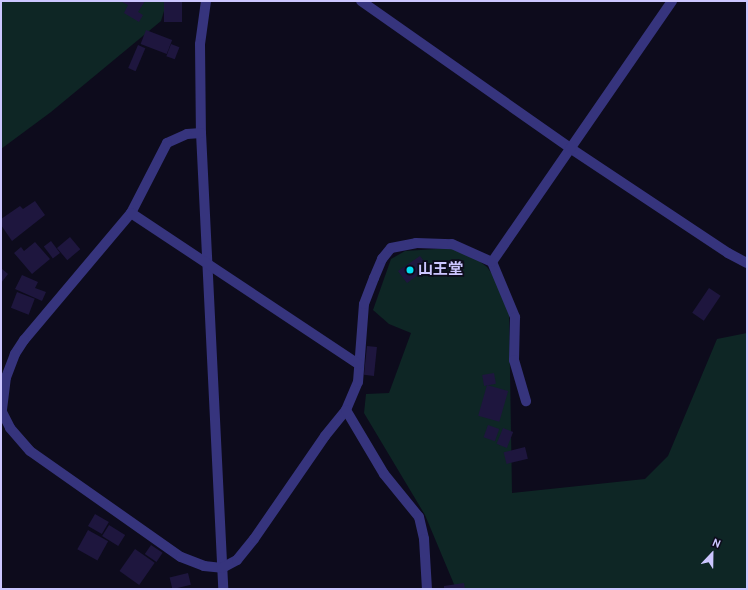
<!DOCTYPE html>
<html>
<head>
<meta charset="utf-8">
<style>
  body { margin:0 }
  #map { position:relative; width:748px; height:590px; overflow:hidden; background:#0d0b1c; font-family:Cabin,"Noto Sans JP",sans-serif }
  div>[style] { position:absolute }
  .green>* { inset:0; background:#0e2625 }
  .building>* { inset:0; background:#1e163e; transform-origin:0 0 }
  .minor>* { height:10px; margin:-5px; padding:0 5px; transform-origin:5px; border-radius:5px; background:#36347d }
  .dots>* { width:11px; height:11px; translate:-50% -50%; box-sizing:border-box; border:2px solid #0d0b1c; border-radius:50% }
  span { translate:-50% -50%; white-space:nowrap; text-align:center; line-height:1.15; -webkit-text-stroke:3.5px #0d0b1c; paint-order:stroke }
  .poi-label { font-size:15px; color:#ccc6ff; font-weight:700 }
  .left { translate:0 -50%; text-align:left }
  .frame { position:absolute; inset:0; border:2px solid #ccc6ff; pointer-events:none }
  .north { position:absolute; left:692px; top:534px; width:40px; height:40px; -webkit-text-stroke:3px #0d0b1c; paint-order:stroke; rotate:22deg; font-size:11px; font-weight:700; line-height:16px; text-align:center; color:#ccc6ff }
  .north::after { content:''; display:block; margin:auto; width:14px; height:18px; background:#ccc6ff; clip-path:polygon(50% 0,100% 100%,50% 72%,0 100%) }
</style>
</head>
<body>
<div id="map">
  <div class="green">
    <i style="clip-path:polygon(1px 1px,167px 1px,161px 21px,51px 112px,1px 149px)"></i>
    <i style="clip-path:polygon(450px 248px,475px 258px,487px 267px,501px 286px,509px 309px,512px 493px,645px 479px,668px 456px,717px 339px,747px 333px,747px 589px,456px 589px,425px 515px,364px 413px,366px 394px,389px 393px,411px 333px,389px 324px,373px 310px,391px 259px,405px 251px)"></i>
  </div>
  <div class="building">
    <i style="clip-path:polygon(120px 1px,145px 1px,138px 12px,143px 15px,139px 22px,124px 13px,128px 5px)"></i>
    <i style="left:164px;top:1px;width:18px;height:21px"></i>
    <i style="left:146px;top:30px;width:28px;height:15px;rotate:21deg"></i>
    <i style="left:171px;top:44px;width:9px;height:13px;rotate:21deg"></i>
    <i style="left:138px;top:45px;width:8px;height:25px;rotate:23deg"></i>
    <i style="clip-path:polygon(35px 201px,45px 215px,12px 241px,1px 225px,1px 219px,20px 206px,23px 209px)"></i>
    <i style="left:70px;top:237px;width:16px;height:17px;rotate:50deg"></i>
    <i style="left:51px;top:241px;width:15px;height:9px;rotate:53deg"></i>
    <i style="clip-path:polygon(35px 242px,50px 259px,32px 274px,14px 253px,21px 247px,24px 251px)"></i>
    <i style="clip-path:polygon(420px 256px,426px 264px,420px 268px,422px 272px,407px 283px,398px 271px)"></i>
    <i style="clip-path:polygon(1px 268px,8px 274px,1px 283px)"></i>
    <i style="clip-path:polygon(22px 275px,38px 282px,35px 288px,46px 292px,42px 301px,15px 289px)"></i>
    <i style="left:709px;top:288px;width:14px;height:30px;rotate:34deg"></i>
    <i style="left:17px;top:292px;width:19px;height:17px;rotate:21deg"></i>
    <i style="left:367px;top:346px;width:10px;height:29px;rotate:6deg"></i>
    <i style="left:494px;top:373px;width:11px;height:12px;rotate:80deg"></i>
    <i style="left:487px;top:385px;width:22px;height:32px;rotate:16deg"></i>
    <i style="left:488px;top:425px;width:12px;height:13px;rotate:20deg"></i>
    <i style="left:503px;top:428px;width:11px;height:17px;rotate:22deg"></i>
    <i style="left:525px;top:447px;width:12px;height:22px;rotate:76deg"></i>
    <i style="left:95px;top:514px;width:16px;height:14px;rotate:30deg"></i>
    <i style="left:109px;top:525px;width:19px;height:13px;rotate:32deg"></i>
    <i style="left:88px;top:530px;width:23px;height:22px;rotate:29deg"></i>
    <i style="left:151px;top:545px;width:14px;height:11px;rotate:34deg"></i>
    <i style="left:135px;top:549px;width:24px;height:27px;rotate:35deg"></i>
    <i style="left:188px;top:573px;width:12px;height:19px;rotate:76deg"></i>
    <i style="clip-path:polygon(464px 583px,465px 589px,444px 589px,444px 586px)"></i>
  </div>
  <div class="minor">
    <i style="left:206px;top:1px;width:43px;rotate:97.9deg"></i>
    <i style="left:200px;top:44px;width:89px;rotate:89.4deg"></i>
    <i style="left:201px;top:133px;width:457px;rotate:87.2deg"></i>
    <i style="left:361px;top:1px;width:256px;rotate:35.1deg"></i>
    <i style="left:570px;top:148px;width:190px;rotate:33.6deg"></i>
    <i style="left:728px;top:253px;width:21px;rotate:28deg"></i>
    <i style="left:201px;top:133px;width:14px;rotate:176deg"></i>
    <i style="left:187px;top:134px;width:22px;rotate:156deg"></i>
    <i style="left:167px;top:143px;width:79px;rotate:117.2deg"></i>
    <i style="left:131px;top:213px;width:166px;rotate:130.1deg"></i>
    <i style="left:24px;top:340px;width:17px;rotate:123deg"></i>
    <i style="left:15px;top:354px;width:25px;rotate:111deg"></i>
    <i style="left:6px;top:377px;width:35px;rotate:97deg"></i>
    <i style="left:2px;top:412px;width:18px;rotate:63deg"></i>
    <i style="left:10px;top:428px;width:30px;rotate:49deg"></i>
    <i style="left:30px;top:451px;width:184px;rotate:35.1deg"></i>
    <i style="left:181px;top:557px;width:25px;rotate:21deg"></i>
    <i style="left:204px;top:566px;width:18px;rotate:6deg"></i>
    <i style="left:222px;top:568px;width:17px;rotate:-28deg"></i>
    <i style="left:237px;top:560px;width:27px;rotate:-51deg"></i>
    <i style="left:254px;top:539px;width:125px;rotate:-55.4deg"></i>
    <i style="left:325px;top:436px;width:33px;rotate:-51deg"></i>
    <i style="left:346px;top:410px;width:30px;rotate:-67deg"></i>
    <i style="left:358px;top:382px;width:78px;rotate:-85.6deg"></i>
    <i style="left:364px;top:304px;width:28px;rotate:-69deg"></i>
    <i style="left:374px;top:278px;width:21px;rotate:-67deg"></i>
    <i style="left:382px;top:259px;width:14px;rotate:-51deg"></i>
    <i style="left:391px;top:248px;width:25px;rotate:-11deg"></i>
    <i style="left:416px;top:243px;width:36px;rotate:2deg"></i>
    <i style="left:452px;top:244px;width:44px;rotate:24.2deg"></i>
    <i style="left:492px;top:262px;width:60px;rotate:67.3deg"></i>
    <i style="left:515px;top:317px;width:43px;rotate:91.3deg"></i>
    <i style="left:514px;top:360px;width:43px;rotate:73.7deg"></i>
    <i style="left:131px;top:213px;width:273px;rotate:33.6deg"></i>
    <i style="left:492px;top:262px;width:317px;rotate:-55.4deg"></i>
    <i style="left:346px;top:410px;width:74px;rotate:59.3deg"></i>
    <i style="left:384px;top:474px;width:55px;rotate:50.9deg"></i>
    <i style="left:419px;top:517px;width:23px;rotate:77deg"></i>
    <i style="left:424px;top:539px;width:50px;rotate:86.6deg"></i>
  </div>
  <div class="dots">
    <i style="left:410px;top:270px;background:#00ddf1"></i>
  </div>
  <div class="poi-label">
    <span class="left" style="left:418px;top:270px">山王堂</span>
  </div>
  <div class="frame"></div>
  <div class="north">N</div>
</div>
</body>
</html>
